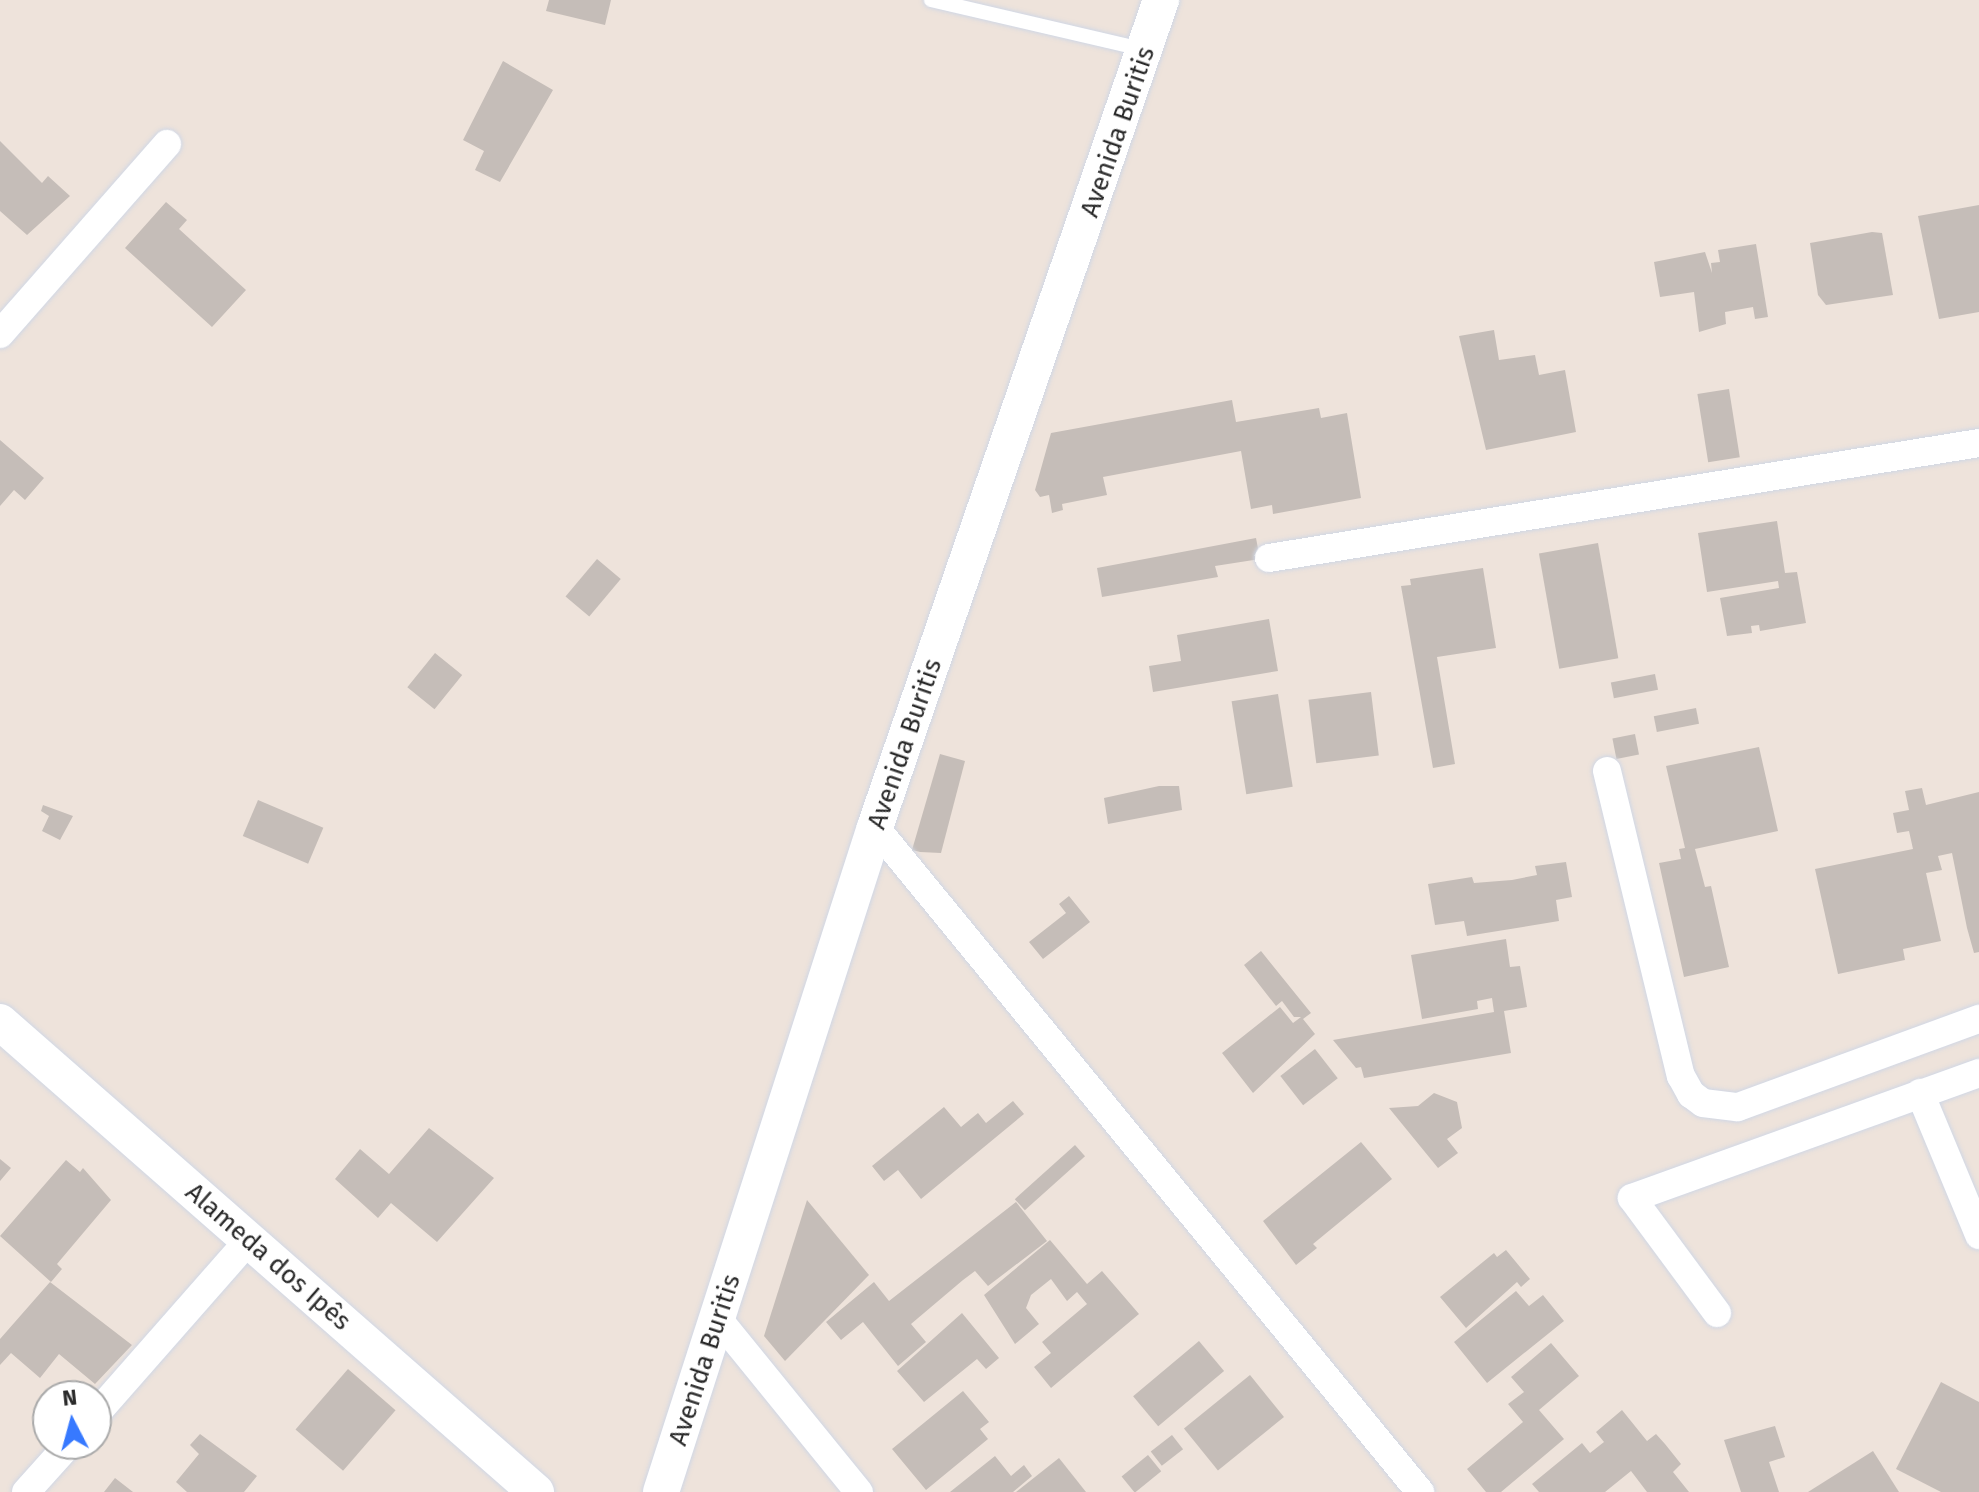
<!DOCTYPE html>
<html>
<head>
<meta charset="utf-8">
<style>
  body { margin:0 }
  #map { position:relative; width:1979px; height:1492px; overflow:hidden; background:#eee3db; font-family:"Fira Sans",sans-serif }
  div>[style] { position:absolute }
  .building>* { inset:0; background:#c5bdb8; transform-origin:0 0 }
  .roads { filter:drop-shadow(0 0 2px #d0d7e5) drop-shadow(0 0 2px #d0d7e5) }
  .service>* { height:14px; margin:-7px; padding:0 7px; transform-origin:7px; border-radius:7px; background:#fff }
  .minor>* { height:28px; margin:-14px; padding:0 14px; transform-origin:14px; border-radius:14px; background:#fff }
  .tertiary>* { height:36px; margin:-18px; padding:0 18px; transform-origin:18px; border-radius:18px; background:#fff }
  span { translate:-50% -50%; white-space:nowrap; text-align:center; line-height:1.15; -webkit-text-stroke:6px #fff; paint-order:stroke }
  .street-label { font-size:26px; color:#2a2a2a }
  .north { position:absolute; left:32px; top:1380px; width:80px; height:80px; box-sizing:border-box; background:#fff; border:2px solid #aaa; border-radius:50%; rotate:354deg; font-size:22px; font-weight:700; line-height:32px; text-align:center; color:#2a2a2a }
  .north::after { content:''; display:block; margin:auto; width:28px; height:36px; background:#3779ff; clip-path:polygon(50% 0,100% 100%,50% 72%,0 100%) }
</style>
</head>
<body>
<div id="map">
  <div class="building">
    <i style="clip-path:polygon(549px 0,611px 0,605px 25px,546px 11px)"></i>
    <i style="clip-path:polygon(503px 61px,553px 90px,500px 182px,475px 170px,484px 151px,463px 140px)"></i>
    <i style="clip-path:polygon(0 141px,42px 183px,48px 176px,70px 196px,27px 235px,0 211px)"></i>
    <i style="clip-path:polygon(166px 202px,187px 220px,179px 229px,246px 290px,212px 327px,125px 248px)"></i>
    <i style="clip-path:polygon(1979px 205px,1979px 312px,1939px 319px,1918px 216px)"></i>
    <i style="clip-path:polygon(1872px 232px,1882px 233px,1893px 295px,1826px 305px,1818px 295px,1810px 243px)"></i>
    <i style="clip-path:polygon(1756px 244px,1768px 317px,1755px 319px,1753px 307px,1725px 312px,1726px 324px,1699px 332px,1694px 292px,1660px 297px,1654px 262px,1705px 252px,1712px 273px,1711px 263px,1720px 262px,1718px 250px)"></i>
    <i style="clip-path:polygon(1494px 330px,1499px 360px,1535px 355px,1539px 375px,1565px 370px,1576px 432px,1486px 450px,1459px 336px)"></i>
    <i style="left:1729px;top:389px;width:69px;height:32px;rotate:81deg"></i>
    <i style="clip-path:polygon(1232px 400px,1236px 422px,1319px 408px,1321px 418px,1347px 413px,1361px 498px,1273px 514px,1272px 505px,1251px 509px,1241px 451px,1103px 477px,1107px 495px,1062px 504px,1063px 510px,1052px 513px,1049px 495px,1040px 497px,1035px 490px,1051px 433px)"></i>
    <i style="clip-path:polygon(0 440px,44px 478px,25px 500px,14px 490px,0 506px)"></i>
    <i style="clip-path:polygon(1777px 521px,1785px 573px,1797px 572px,1806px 623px,1760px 631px,1759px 625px,1751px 626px,1752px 633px,1727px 636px,1720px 598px,1779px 588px,1778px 581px,1707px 592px,1698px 533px)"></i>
    <i style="clip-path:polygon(1256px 538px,1260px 559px,1215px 566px,1218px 577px,1102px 597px,1097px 568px)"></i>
    <i style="left:1598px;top:543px;width:117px;height:60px;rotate:80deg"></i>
    <i style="left:597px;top:559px;width:31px;height:49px;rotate:40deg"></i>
    <i style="clip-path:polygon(1483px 568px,1496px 648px,1437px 657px,1455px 764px,1433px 768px,1401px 586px,1411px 585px,1410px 579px)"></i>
    <i style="clip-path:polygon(1269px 619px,1278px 671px,1153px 692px,1149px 666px,1181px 661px,1177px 635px)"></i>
    <i style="left:435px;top:653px;width:35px;height:44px;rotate:39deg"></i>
    <i style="left:1655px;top:674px;width:16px;height:45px;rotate:79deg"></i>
    <i style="left:1371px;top:692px;width:64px;height:63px;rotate:83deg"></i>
    <i style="left:1278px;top:694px;width:94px;height:47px;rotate:81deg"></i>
    <i style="left:1696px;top:708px;width:16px;height:43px;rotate:79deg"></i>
    <i style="left:1635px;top:734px;width:21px;height:23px;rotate:79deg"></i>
    <i style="clip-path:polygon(1759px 747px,1778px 831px,1695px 849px,1705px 887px,1711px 886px,1729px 967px,1684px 977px,1659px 863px,1681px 859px,1679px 849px,1685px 848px,1666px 766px)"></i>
    <i style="clip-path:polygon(940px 754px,965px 761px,941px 853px,920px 852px,912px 850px)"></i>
    <i style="clip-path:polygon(1159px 786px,1179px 786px,1182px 810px,1108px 824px,1104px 798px)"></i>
    <i style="clip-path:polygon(1922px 788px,1926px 805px,1979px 792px,1979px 952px,1974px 953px,1967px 928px,1952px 853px,1938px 856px,1942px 870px,1926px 873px,1941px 941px,1903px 949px,1905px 960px,1838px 974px,1815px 869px,1913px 849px,1909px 831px,1897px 833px,1893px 813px,1909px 810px,1905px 791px)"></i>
    <i style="left:258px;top:800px;width:71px;height:39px;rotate:23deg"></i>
    <i style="clip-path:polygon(43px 805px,73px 816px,60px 840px,42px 831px,49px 816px,41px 811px)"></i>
    <i style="clip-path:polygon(1566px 862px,1572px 897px,1556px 900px,1559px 921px,1467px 936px,1464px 921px,1435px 925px,1428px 884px,1472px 877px,1474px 883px,1512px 880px,1537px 875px,1535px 866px)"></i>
    <i style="clip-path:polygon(1069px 896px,1090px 922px,1043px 959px,1029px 942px,1066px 913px,1059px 904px)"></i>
    <i style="clip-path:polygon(1506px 939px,1510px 967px,1520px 966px,1527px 1007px,1504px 1011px,1511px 1053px,1364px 1078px,1361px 1067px,1356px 1068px,1333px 1040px,1494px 1012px,1492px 998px,1477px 1001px,1478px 1009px,1422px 1019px,1411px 955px)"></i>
    <i style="clip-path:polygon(1261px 951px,1311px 1013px,1303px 1019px,1315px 1034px,1253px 1093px,1222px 1053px,1280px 1007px,1293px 1023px,1301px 1017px,1294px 1017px,1282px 1001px,1276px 1006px,1244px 965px)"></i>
    <i style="left:1315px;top:1049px;width:37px;height:44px;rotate:52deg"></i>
    <i style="clip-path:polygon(1434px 1093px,1457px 1102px,1462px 1128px,1447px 1139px,1458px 1153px,1438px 1168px,1389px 1108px,1418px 1106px)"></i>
    <i style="clip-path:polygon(1013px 1101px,1024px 1114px,921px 1199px,898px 1170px,884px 1181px,872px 1166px,944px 1107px,961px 1127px,978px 1113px,986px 1123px)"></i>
    <i style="clip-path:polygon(429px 1128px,494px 1178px,437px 1242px,391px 1203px,378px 1218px,335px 1179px,360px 1149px,389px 1174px)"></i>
    <i style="clip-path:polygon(1361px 1142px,1392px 1179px,1313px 1244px,1317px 1248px,1296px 1265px,1263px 1221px)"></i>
    <i style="left:1075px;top:1145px;width:15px;height:81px;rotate:48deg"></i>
    <i style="clip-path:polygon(0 1159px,11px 1168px,0 1181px)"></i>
    <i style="clip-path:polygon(66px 1160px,80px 1172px,83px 1168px,111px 1200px,57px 1264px,62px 1269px,51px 1282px,0 1236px)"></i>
    <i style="clip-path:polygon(807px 1200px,869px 1275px,785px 1361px,764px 1336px)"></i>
    <i style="clip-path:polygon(1016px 1202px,1047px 1241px,988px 1286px,975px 1271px,963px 1280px,911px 1324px,926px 1342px,898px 1366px,863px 1322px,841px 1340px,826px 1322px,874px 1282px,889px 1301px)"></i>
    <i style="clip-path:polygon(1050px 1240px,1087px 1284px,1102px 1271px,1139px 1314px,1051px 1388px,1034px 1367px,1051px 1353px,1042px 1342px,1087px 1304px,1077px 1292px,1067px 1301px,1051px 1279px,1031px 1295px,1026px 1308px,1039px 1324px,1015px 1344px,984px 1295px)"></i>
    <i style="clip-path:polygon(1506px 1250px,1530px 1279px,1521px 1287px,1517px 1282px,1466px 1328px,1440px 1297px,1494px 1253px,1497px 1257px)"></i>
    <i style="clip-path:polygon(50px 1282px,132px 1345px,95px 1384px,59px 1354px,40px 1378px,11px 1353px,0 1365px,0 1339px)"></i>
    <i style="clip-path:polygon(1516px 1291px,1529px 1306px,1543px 1295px,1564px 1321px,1487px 1383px,1454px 1342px)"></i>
    <i style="clip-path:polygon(962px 1313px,999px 1358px,986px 1369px,977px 1359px,924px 1402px,897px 1371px)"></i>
    <i style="left:1199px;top:1341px;width:39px;height:86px;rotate:50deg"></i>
    <i style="clip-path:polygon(1551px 1343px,1579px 1376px,1539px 1410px,1564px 1439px,1501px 1492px,1486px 1492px,1467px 1469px,1523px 1422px,1508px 1404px,1524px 1392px,1511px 1377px)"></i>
    <i style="left:348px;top:1369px;width:63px;height:80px;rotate:41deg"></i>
    <i style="left:1250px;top:1375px;width:54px;height:85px;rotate:51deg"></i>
    <i style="clip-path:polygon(1941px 1382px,1979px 1402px,1979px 1492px,1941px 1492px,1896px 1469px)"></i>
    <i style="clip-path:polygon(963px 1391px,989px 1422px,980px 1429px,988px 1439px,926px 1490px,892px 1449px)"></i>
    <i style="clip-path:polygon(1622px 1410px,1647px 1441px,1656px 1434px,1665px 1444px,1681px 1464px,1673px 1472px,1689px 1492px,1647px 1492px,1631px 1471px,1605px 1492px,1539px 1492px,1532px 1484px,1582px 1443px,1590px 1453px,1604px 1442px,1596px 1432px)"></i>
    <i style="clip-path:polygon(1775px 1426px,1785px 1457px,1769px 1462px,1779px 1492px,1741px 1492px,1724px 1440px)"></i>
    <i style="clip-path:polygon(200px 1434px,257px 1476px,244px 1492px,187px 1492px,176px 1482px,199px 1454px,190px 1445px)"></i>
    <i style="left:1172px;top:1435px;width:18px;height:27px;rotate:52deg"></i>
    <i style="clip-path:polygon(1873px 1451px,1899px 1492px,1808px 1492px)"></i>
    <i style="left:1148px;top:1455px;width:21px;height:34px;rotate:51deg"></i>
    <i style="clip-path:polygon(995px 1456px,1011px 1476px,1024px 1465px,1032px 1476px,1013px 1492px,950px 1492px)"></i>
    <i style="clip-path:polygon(1059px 1458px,1086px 1492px,1016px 1492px)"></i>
    <i style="clip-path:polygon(115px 1478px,133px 1492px,104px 1492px)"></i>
  </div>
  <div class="roads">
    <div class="service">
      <i style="left:931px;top:0;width:217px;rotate:13.1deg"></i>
    </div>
    <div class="minor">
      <i style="left:0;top:334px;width:253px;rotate:-48.7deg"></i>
      <i style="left:1269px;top:558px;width:719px;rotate:-9.2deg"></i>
      <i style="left:1607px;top:771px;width:314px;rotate:76.4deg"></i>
      <i style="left:1681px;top:1076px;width:21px;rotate:61deg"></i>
      <i style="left:1691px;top:1094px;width:15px;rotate:37deg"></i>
      <i style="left:1703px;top:1103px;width:35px;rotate:7deg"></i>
      <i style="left:1738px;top:1107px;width:257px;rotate:-20.1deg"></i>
      <i style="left:875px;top:827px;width:860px;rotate:50.66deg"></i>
      <i style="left:1920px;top:1093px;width:154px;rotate:67.4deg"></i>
      <i style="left:1717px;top:1313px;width:143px;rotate:-126.5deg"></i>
      <i style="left:1632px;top:1198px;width:369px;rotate:-19.8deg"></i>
      <i style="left:719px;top:1320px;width:222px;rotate:50.9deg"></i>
      <i style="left:96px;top:1414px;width:232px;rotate:-48.7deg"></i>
      <i style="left:26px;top:1492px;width:64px;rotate:-48.1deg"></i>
    </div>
    <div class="tertiary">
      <i style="left:0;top:1022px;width:713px;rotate:41.25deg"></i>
      <i style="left:661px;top:1492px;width:699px;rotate:-72.16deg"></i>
      <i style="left:875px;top:827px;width:875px;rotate:-70.92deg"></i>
    </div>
  </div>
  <div class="street-label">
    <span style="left:1118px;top:132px;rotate:-71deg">Avenida Buritis</span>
    <span style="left:905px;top:744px;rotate:-71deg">Avenida Buritis</span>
    <span style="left:268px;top:1257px;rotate:41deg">Alameda dos Ipês</span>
    <span style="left:705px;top:1360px;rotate:-72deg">Avenida Buritis</span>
  </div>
  <div class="north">N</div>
</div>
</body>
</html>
